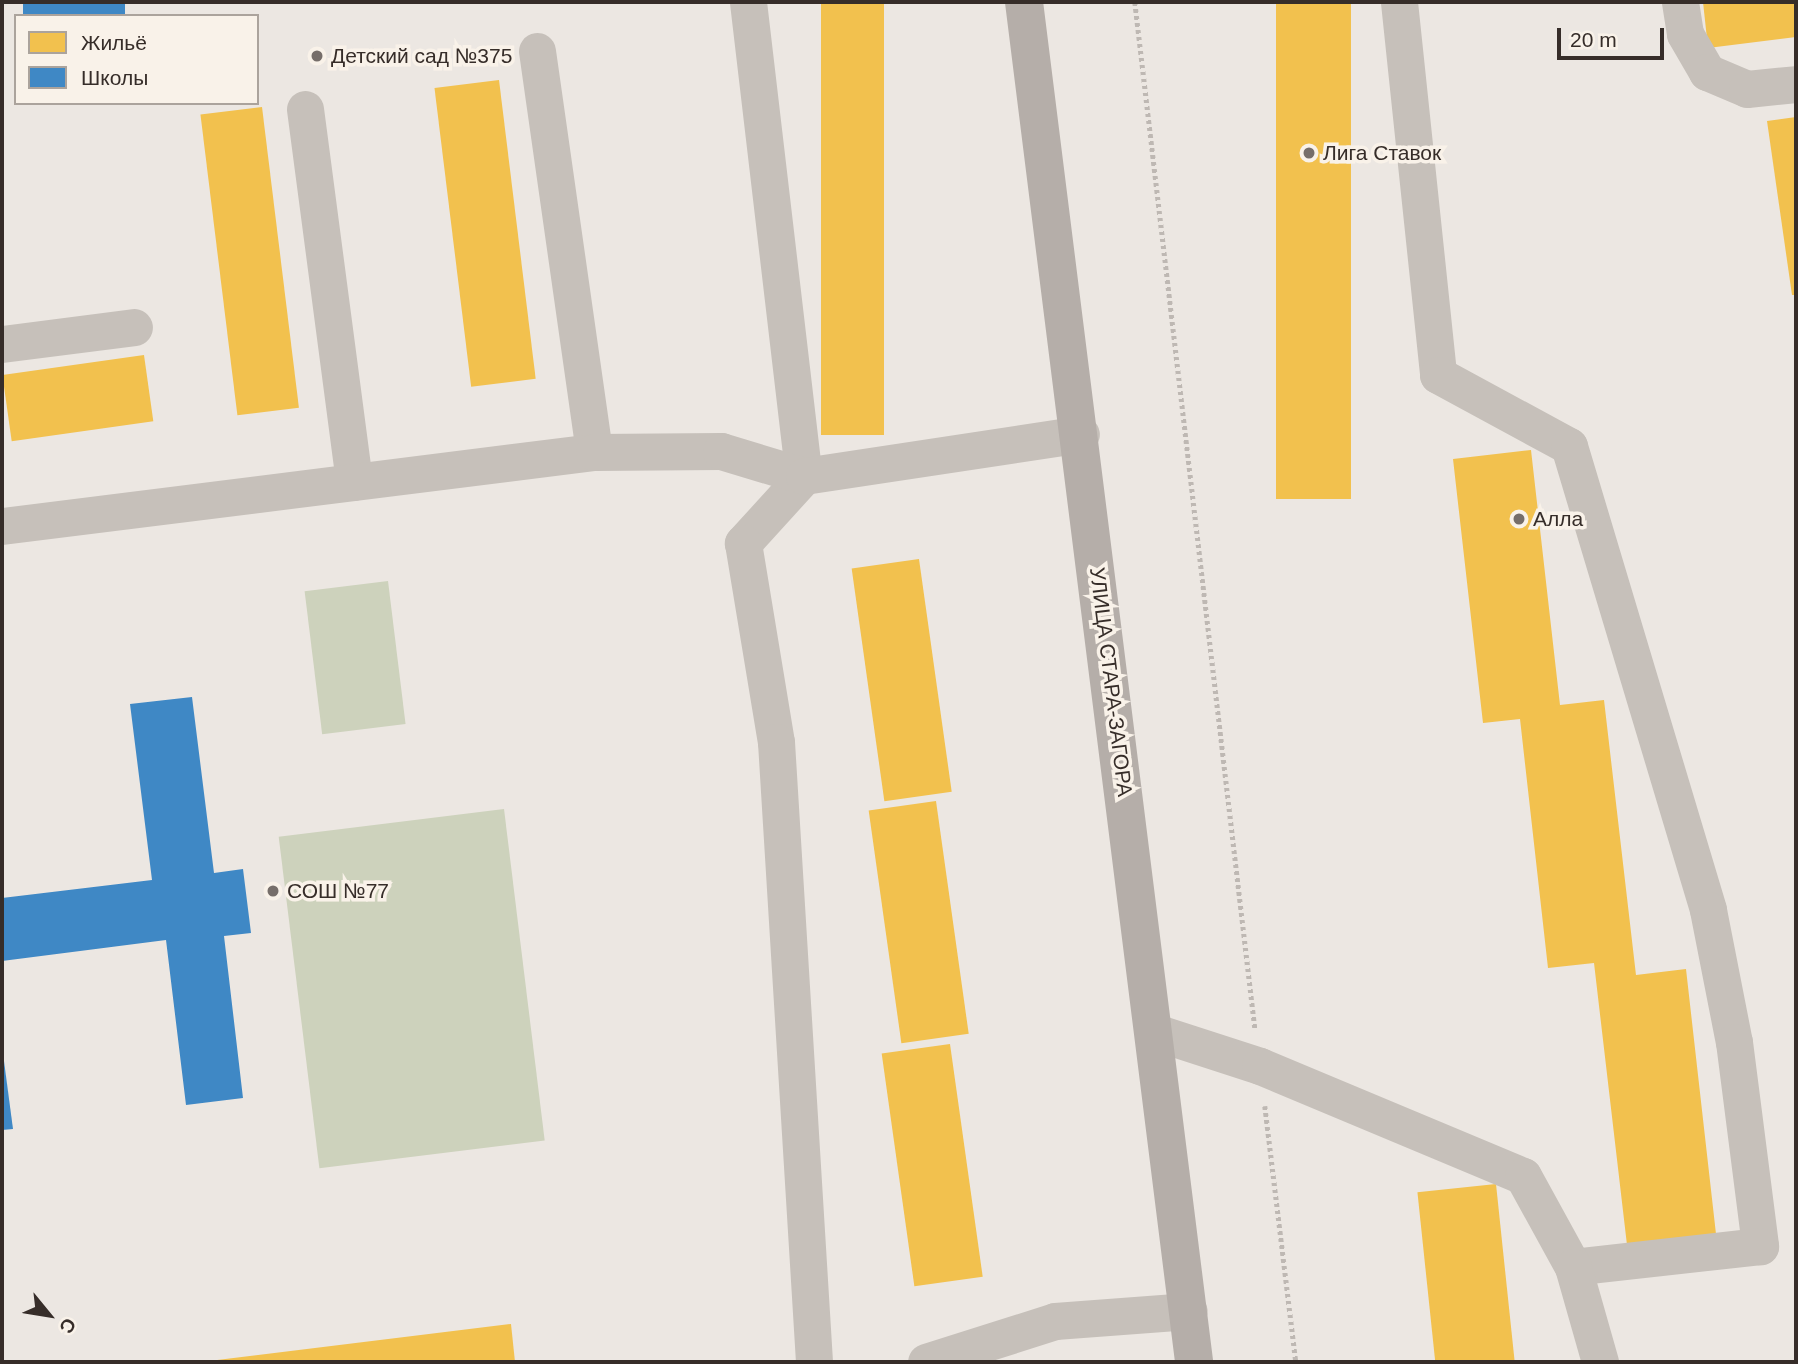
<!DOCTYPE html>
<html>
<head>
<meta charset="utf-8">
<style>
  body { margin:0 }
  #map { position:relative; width:1798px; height:1364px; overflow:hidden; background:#ece7e2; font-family:Helvetica,sans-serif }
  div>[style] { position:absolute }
  .green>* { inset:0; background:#cdd2bc; transform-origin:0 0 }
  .homes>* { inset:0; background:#f2c14e; transform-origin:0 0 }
  .schools>* { inset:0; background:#3f88c5; transform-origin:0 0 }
  .path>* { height:4.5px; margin-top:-2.25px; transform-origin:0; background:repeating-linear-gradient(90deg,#beb8b3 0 3.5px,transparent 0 7px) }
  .minor>* { height:37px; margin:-18.5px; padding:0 18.5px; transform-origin:18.5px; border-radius:18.5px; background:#c6c0ba }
  .major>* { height:38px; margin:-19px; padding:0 19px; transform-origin:19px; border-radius:19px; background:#b5aea9 }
  .dots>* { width:19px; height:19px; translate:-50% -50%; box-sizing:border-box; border:4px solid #f9f2e9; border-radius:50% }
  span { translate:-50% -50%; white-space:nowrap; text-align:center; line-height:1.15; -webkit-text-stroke:7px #f9f2e9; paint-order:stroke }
  .poi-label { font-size:21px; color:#362d29 }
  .left { translate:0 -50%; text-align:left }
  .street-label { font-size:21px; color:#362d29 }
  .frame { position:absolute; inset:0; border:4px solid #362d29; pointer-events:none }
  .legend { position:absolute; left:14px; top:14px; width:245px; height:91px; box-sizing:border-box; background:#f9f2e9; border:2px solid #aba39c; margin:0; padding:9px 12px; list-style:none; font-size:21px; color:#362d29 }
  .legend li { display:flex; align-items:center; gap:14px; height:35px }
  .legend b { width:35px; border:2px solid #aba39c }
  .north { position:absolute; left:14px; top:1280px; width:70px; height:70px; -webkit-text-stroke:5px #f9f2e9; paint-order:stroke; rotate:120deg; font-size:19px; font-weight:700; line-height:28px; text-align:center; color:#362d29 }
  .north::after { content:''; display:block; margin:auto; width:24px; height:32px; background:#362d29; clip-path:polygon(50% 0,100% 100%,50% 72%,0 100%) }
  .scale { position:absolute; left:1557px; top:28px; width:107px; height:32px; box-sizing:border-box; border:4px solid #362d29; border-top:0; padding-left:9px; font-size:21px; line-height:24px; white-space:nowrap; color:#362d29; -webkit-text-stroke:5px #f9f2e9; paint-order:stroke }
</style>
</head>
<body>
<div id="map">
  <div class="green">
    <i style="left:388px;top:581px;width:144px;height:84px;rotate:83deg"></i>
    <i style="left:504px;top:809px;width:334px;height:227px;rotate:83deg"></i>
  </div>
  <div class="homes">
    <i style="left:821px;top:2px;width:63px;height:433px"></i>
    <i style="left:1276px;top:2px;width:75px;height:497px"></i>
    <i style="clip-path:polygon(1703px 2px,1796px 2px,1796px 37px,1708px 48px)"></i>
    <i style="left:499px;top:80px;width:301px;height:65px;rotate:83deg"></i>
    <i style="left:262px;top:107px;width:303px;height:62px;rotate:83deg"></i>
    <i style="clip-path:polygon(1796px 117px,1796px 295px,1792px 295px,1767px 121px)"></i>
    <i style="left:144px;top:355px;width:67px;height:143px;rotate:82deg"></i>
    <i style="clip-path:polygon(1531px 450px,1560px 705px,1604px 700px,1636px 975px,1686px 969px,1716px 1234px,1627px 1245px,1594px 963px,1548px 968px,1520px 719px,1483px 723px,1453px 459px)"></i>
    <i style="left:919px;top:559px;width:235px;height:68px;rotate:82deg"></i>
    <i style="left:936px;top:801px;width:235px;height:68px;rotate:82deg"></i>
    <i style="left:950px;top:1044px;width:235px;height:69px;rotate:82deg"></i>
    <i style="left:1496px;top:1184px;width:179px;height:79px;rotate:84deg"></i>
    <i style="clip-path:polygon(511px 1324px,515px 1362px,210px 1362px,209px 1361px)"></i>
  </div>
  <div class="schools">
    <i style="left:23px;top:2px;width:102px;height:14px"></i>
    <i style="clip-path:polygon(192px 697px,214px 873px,243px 869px,251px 933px,224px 936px,243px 1098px,186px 1105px,166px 940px,2px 961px,2px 898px,152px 880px,130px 704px)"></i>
    <i style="clip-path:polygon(2px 1046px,13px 1129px,2px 1130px)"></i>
  </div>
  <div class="path">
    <i style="left:1135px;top:2px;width:1033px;rotate:83.33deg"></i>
    <i style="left:1265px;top:1106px;width:258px;rotate:83.1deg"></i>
  </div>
  <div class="minor">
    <i style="left:748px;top:2px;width:477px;rotate:83.3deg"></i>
    <i style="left:804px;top:476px;width:91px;rotate:132.3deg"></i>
    <i style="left:743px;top:543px;width:202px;rotate:80.6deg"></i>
    <i style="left:776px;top:742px;width:621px;rotate:86.49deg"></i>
    <i style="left:1399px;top:2px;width:375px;rotate:84deg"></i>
    <i style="left:1438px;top:375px;width:149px;rotate:28.5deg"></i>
    <i style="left:1569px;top:446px;width:484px;rotate:73.3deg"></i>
    <i style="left:1708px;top:910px;width:135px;rotate:78.9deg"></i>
    <i style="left:1734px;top:1042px;width:206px;rotate:82.7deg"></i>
    <i style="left:1760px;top:1246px;width:188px;rotate:173.6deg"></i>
    <i style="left:1680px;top:2px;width:32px;rotate:81deg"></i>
    <i style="left:1685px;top:34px;width:44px;rotate:59.9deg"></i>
    <i style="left:1707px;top:72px;width:43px;rotate:23deg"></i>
    <i style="left:1747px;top:89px;width:49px;rotate:-5.8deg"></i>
    <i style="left:537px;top:51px;width:405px;rotate:81.9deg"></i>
    <i style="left:305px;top:109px;width:376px;rotate:82.5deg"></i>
    <i style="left:2px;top:344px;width:133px;rotate:-7.3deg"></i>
    <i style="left:2px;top:526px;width:597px;rotate:-7.13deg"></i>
    <i style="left:594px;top:452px;width:127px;rotate:-0.5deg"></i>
    <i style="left:721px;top:451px;width:87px;rotate:16.8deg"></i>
    <i style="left:804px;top:476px;width:280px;rotate:-8.6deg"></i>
    <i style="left:1155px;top:1032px;width:110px;rotate:17.9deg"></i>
    <i style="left:1260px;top:1066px;width:285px;rotate:22.7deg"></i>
    <i style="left:1523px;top:1176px;width:104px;rotate:61.2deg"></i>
    <i style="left:1573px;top:1267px;width:99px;rotate:74.1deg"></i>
    <i style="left:926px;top:1362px;width:135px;rotate:-17.6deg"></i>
    <i style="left:1055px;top:1321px;width:134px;rotate:-4.3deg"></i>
  </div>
  <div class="major">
    <i style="left:1024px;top:2px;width:1371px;rotate:82.87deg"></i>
  </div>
  <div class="dots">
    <i style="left:317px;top:56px;background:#766e6a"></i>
    <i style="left:1309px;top:153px;background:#766e6a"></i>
    <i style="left:1519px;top:519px;background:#766e6a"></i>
    <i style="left:273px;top:891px;background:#766e6a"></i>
  </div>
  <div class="poi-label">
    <span class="left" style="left:331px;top:56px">Детский сад №375</span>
    <span class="left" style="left:1323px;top:153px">Лига Ставок</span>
    <span class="left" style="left:1533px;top:519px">Алла</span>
    <span class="left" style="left:287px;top:891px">СОШ №77</span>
  </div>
  <div class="street-label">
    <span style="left:1111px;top:682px;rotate:83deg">УЛИЦА СТАРА-ЗАГОРА</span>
  </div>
  <div class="frame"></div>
  <ul class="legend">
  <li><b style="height:19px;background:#f2c14e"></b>Жильё</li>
  <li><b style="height:19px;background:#3f88c5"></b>Школы</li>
  </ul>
  <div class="north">С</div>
  <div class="scale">20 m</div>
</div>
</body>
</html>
